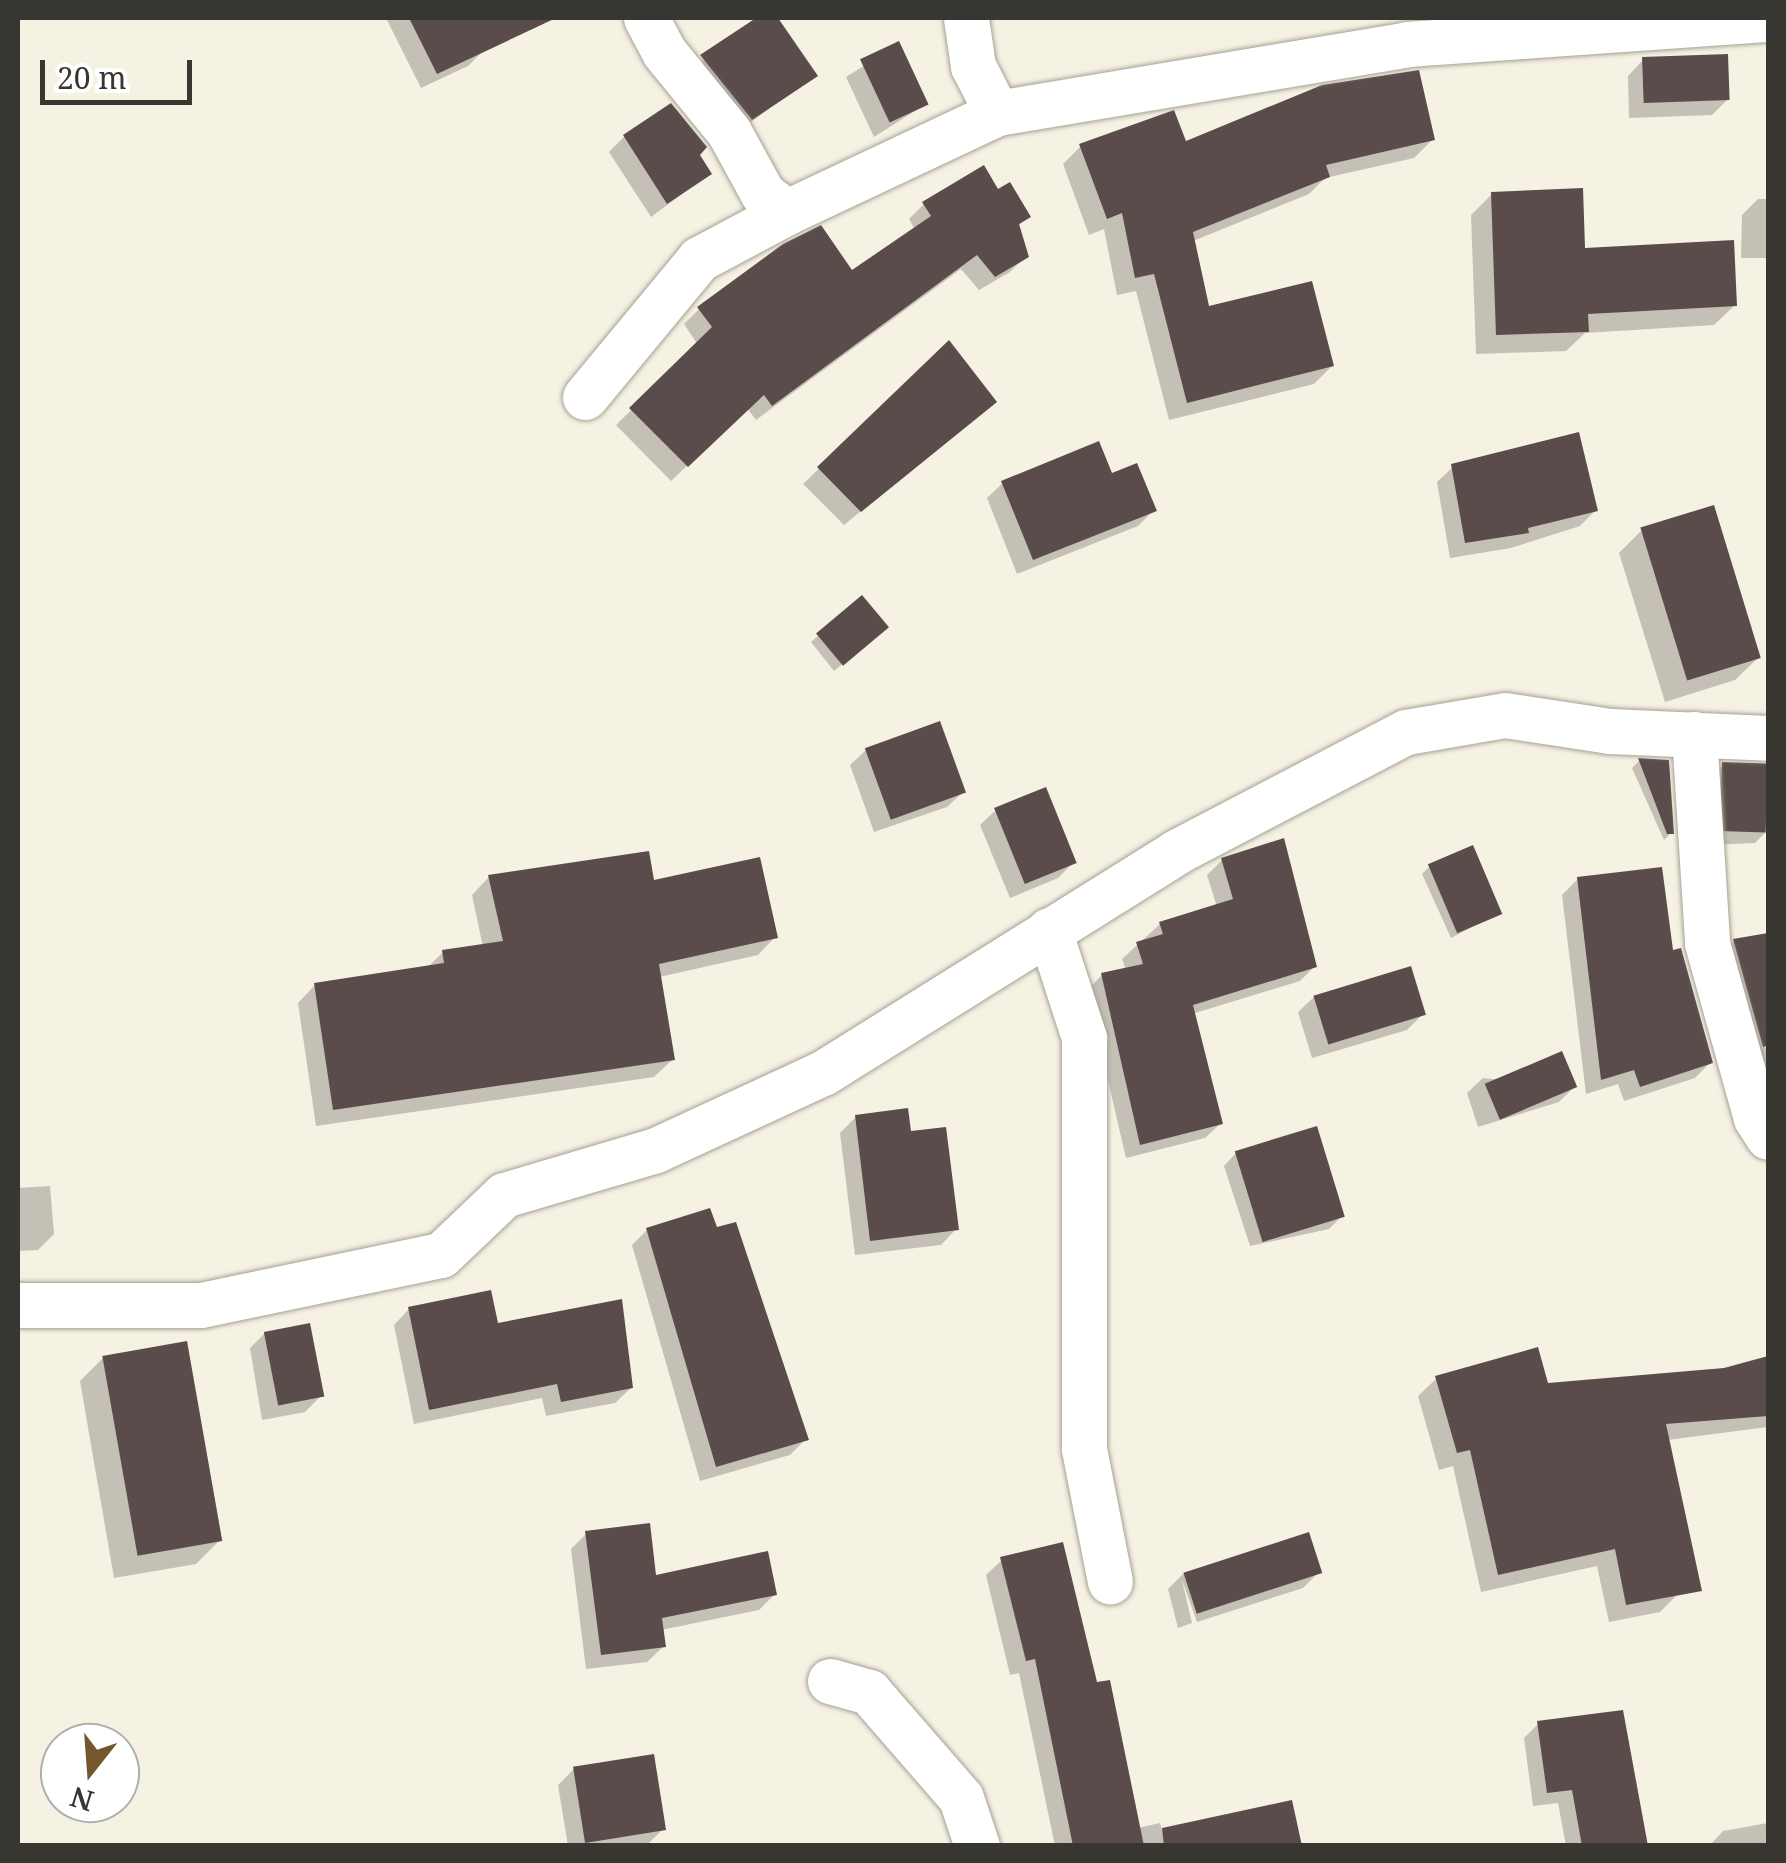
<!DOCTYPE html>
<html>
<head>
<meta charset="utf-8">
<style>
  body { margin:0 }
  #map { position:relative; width:1786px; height:1863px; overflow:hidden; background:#f5f1e3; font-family:"Noto Serif",serif }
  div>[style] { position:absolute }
  .shadow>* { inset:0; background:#0003 }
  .building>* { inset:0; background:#5a4c4b; transform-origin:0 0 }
  .roads { filter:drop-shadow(0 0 2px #a5a194) drop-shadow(0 0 2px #a5a194) }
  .street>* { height:45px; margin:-22.5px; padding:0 22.5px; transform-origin:22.5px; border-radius:22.5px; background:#fff }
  span { translate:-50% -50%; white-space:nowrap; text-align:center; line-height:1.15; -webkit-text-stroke:10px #fff; paint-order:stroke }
  .frame { position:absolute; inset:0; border:20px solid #373630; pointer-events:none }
  .north { position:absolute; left:40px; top:1723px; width:100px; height:100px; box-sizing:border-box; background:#fff; border:2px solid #afafac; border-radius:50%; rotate:197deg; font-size:28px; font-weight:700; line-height:40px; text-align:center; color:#373630 }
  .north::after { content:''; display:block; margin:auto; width:35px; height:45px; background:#76562c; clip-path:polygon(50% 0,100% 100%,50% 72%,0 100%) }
  .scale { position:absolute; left:40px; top:60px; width:152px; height:45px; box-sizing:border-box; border:5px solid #373630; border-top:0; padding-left:12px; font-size:30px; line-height:35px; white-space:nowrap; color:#373630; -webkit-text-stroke:8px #fff; paint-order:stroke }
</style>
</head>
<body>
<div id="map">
  <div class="shadow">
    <i style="clip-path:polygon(386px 18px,468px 18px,484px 50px,468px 66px,421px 88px)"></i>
    <i style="clip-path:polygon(760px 18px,775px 18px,815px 75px,736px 133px,687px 72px)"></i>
    <i style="clip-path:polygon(897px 45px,926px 104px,874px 137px,846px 77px)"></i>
    <i style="clip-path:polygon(1643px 60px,1727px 100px,1712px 115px,1629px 118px,1628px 76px)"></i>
    <i style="clip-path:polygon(624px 137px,698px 156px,709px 174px,651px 217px,609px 152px)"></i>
    <i style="clip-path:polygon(1432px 140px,1414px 158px,1325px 178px,1309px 194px,1193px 241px,1207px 309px,1332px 366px,1314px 384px,1169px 420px,1136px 291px,1117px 295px,1104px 229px,1089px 235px,1063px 164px,1081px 146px)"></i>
    <i style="clip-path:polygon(997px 192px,1028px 217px,1017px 227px,1026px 256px,1010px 272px,979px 290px,961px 269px,756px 420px,747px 408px,671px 481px,616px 425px,698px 345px,684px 324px,699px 309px,852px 274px,915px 230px,909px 219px,924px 204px)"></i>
    <i style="clip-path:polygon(1492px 194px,1583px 250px,1735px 305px,1714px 325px,1585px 333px,1566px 351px,1476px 354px,1471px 215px)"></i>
    <i style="clip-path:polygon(1758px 199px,1768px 199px,1768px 258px,1741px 258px,1742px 215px)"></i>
    <i style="clip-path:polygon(949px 343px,994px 402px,844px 525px,803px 484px)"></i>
    <i style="clip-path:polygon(1453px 467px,1596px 510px,1580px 526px,1511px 548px,1450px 558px,1437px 482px)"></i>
    <i style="clip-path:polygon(1111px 476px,1154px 510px,1138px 526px,1017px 574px,987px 498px,1003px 483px)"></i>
    <i style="clip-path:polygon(1642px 530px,1759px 657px,1735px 680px,1665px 702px,1619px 553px)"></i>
    <i style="clip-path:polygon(861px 599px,878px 634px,834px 671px,811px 642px)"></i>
    <i style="clip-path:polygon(866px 750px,963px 792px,947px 807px,874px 832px,850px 765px)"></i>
    <i style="clip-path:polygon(1639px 761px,1667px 762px,1671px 833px,1664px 840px,1632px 768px)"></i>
    <i style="clip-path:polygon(1723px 765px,1767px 766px,1768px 830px,1755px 843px,1712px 845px,1708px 780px)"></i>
    <i style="clip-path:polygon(996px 810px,1073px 863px,1058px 878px,1010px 898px,980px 825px)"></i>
    <i style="clip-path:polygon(1222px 860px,1315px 966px,1300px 981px,1192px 1014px,1220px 1124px,1205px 1138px,1126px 1158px,1087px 990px,1102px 975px,1126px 970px,1122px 959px,1160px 924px,1217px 907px,1207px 875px)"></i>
    <i style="clip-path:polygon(1429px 867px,1499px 913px,1451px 938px,1422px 874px)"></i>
    <i style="clip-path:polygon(489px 877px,652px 883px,775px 937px,758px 955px,659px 977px,672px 1060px,654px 1077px,316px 1126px,298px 1003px,315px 985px,427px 968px,443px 952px,483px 947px,472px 895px)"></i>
    <i style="clip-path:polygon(1578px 879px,1671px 953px,1711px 1062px,1695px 1078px,1624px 1101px,1618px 1084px,1586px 1094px,1562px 895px)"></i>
    <i style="clip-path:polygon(1768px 935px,1768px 1077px,1754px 1080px,1719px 956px,1734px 941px)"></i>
    <i style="clip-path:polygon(1314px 997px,1423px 1014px,1407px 1030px,1312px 1058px,1298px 1012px)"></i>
    <i style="clip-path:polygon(1483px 1078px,1574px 1087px,1559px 1102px,1478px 1127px,1467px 1093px)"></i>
    <i style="clip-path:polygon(856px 1117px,909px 1134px,956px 1229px,941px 1245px,855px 1255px,840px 1133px)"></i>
    <i style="clip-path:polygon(1236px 1153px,1342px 1216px,1329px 1229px,1250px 1246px,1224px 1166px)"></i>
    <i style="clip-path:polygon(50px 1186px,54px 1234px,38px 1250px,18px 1251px,18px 1188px)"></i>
    <i style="clip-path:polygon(647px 1230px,806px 1439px,790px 1455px,700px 1481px,632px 1245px)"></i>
    <i style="clip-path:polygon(409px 1309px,496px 1326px,631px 1388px,615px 1403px,546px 1416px,542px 1398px,414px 1424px,394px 1325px)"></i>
    <i style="clip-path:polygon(265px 1333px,321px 1396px,305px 1412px,262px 1420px,250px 1348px)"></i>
    <i style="clip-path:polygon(103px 1358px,220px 1540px,196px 1564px,114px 1578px,80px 1381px)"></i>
    <i style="clip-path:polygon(1768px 1358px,1768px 1427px,1667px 1440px,1678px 1594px,1660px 1612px,1609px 1622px,1597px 1566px,1481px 1592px,1453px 1466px,1439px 1470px,1418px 1396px,1436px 1379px,1546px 1386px,1725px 1370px)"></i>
    <i style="clip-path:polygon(587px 1533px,654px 1578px,774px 1595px,759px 1610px,661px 1630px,663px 1647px,647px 1662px,586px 1669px,571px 1549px)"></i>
    <i style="clip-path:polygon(1002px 1560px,1095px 1685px,1138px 1828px,1160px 1823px,1162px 1830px,1300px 1846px,1055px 1846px,1019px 1673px,1010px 1675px,986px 1575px)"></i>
    <i style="clip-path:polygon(1319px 1572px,1303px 1588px,1197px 1622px,1182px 1580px,1192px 1623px,1178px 1628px,1168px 1589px,1184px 1573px)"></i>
    <i style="clip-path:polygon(1538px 1724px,1645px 1846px,1566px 1846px,1558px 1803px,1533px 1806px,1524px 1738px)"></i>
    <i style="clip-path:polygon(574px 1769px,663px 1829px,648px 1844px,568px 1846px,558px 1785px)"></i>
    <i style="clip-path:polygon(1768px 1823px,1768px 1846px,1709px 1846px,1723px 1831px)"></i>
  </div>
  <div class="building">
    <i style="clip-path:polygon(409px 18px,556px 18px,437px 74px)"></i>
    <i style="clip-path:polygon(756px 18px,778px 18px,818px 76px,752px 120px,700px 55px)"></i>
    <i style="left:899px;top:41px;width:70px;height:43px;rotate:65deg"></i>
    <i style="left:1728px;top:54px;width:46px;height:86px;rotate:88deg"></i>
    <i style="clip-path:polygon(1419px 70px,1435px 140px,1326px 165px,1330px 177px,1193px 232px,1209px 306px,1312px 281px,1334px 366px,1187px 403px,1154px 274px,1135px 278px,1122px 213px,1107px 219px,1079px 144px,1174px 110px,1186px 141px,1322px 85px)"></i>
    <i style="clip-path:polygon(671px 103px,707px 147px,700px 155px,712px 174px,667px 204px,623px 135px)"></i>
    <i style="clip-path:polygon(984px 165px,998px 189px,1010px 182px,1031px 217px,1019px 224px,1029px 257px,995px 277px,977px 255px,772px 406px,764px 395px,688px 467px,629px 408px,712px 327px,697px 307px,783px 244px,821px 225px,852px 270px,931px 216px,922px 202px)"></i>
    <i style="clip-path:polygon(1583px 188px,1585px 248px,1734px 240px,1737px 306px,1588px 314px,1589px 332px,1496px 335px,1491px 192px)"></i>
    <i style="clip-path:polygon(949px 340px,997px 402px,861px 512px,817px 467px)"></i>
    <i style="clip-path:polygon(1579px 432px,1598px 511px,1528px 528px,1529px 533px,1465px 543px,1451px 464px)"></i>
    <i style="clip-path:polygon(1099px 441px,1112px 473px,1137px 463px,1157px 511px,1033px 560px,1001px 481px)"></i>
    <i style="left:1714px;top:505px;width:160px;height:77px;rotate:73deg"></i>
    <i style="left:862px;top:595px;width:42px;height:60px;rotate:50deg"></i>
    <i style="left:940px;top:721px;width:76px;height:80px;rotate:70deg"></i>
    <i style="clip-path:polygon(1638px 758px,1669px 760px,1674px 834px,1667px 834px)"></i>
    <i style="left:1722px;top:762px;width:46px;height:69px;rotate:2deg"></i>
    <i style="left:1046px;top:787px;width:82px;height:56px;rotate:68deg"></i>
    <i style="clip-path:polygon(1284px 838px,1317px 967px,1193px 1005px,1223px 1124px,1140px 1145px,1101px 973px,1143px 964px,1136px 942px,1163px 934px,1159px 922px,1233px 899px,1221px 858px)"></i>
    <i style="left:1473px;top:845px;width:75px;height:49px;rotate:67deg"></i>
    <i style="clip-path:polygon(649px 851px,654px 880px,760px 857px,778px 938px,659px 964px,675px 1060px,333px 1110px,314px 983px,444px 963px,442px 950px,503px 941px,488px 875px)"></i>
    <i style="clip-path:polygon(1662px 867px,1673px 950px,1681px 948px,1713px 1063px,1640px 1087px,1634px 1070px,1601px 1080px,1577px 877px)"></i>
    <i style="clip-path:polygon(1768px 933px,1768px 1045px,1763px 1047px,1733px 939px)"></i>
    <i style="left:1411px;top:966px;width:51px;height:102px;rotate:73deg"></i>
    <i style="left:1562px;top:1051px;width:39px;height:84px;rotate:67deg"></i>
    <i style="clip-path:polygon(908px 1108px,911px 1131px,946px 1127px,959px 1230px,870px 1241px,855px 1115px)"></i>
    <i style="left:1317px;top:1126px;width:95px;height:86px;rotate:73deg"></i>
    <i style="clip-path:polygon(710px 1208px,717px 1227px,736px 1222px,809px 1440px,716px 1467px,646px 1228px)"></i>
    <i style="clip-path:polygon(491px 1290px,498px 1323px,622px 1299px,633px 1388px,561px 1402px,557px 1384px,429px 1410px,408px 1307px)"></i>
    <i style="left:310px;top:1323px;width:75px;height:47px;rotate:79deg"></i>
    <i style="left:187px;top:1341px;width:203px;height:86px;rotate:80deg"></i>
    <i style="clip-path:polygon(1538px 1347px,1548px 1383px,1724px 1368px,1768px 1356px,1768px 1416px,1666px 1424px,1702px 1591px,1626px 1605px,1615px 1549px,1498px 1575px,1470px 1450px,1457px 1453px,1435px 1376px)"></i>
    <i style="clip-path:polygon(650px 1523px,656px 1575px,768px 1551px,777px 1595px,662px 1618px,666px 1647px,601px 1655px,585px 1531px)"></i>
    <i style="left:1309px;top:1532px;width:43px;height:132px;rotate:72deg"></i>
    <i style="clip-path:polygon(1063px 1542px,1097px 1682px,1110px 1680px,1144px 1846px,1073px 1846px,1035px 1659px,1026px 1661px,1000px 1557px)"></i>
    <i style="clip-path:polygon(1623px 1710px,1648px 1846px,1582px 1846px,1572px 1790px,1547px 1793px,1537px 1721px)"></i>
    <i style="left:654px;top:1754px;width:77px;height:82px;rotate:81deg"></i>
    <i style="clip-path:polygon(1292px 1800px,1302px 1846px,1164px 1846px,1162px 1828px)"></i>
  </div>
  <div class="roads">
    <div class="street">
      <i style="left:646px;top:18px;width:38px;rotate:62deg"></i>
      <i style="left:664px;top:52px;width:103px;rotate:50.9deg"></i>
      <i style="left:729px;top:132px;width:71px;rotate:61.3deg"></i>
      <i style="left:763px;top:194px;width:30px;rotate:37deg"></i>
      <i style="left:787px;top:212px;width:232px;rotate:-25.2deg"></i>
      <i style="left:997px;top:113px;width:417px;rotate:-9.5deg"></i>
      <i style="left:1408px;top:44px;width:361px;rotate:-4deg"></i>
      <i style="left:966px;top:18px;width:49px;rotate:81.7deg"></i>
      <i style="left:973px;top:66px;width:53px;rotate:62.9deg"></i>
      <i style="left:585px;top:397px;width:179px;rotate:-50.4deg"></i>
      <i style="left:699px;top:259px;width:100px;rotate:-28.1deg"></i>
      <i style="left:1694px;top:734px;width:209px;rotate:86.4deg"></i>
      <i style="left:1707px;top:943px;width:182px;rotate:74.4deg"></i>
      <i style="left:1756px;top:1118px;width:22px;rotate:58deg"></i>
      <i style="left:1049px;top:930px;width:114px;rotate:72deg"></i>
      <i style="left:1084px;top:1038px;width:411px;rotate:90deg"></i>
      <i style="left:1084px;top:1449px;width:135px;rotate:78.9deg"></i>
      <i style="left:18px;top:1305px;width:183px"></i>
      <i style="left:201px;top:1305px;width:245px;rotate:-11.8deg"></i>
      <i style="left:441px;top:1255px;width:87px;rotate:-43.6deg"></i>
      <i style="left:504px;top:1195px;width:159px;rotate:-16.5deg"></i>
      <i style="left:656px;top:1150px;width:184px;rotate:-24.8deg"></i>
      <i style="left:823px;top:1073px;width:416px;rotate:-32deg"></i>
      <i style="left:1176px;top:852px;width:259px;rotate:-27.6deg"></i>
      <i style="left:1406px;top:732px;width:100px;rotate:-9.7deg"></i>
      <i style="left:1505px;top:715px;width:106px;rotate:8.7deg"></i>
      <i style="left:1610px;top:731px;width:158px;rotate:2.5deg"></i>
      <i style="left:830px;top:1681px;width:41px;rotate:15.8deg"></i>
      <i style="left:869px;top:1692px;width:140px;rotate:49deg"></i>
      <i style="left:961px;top:1798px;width:51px;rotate:71.6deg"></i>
    </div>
  </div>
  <div class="frame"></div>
  <div class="north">N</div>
  <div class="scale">20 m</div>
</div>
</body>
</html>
